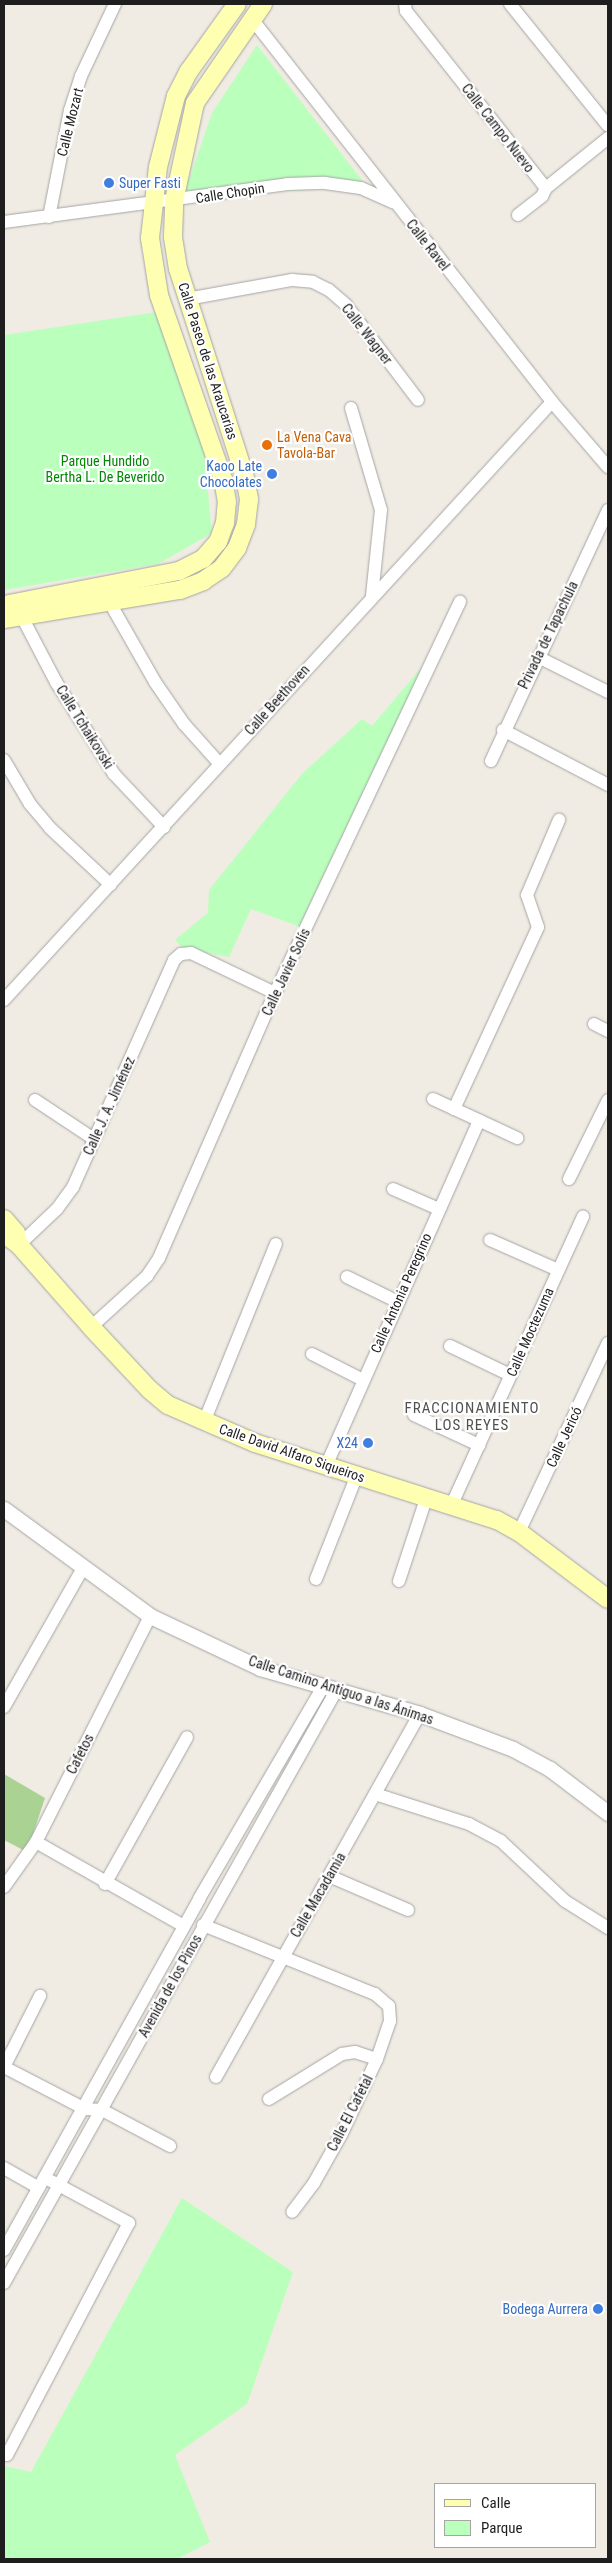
<!DOCTYPE html>
<html>
<head>
<meta charset="utf-8">
<style>
  body { margin:0 }
  #map { position:relative; width:612px; height:2563px; overflow:hidden; background:#f0ebe3; font-family:"Roboto Condensed",sans-serif }
  div>[style] { position:absolute }
  .forest>* { inset:0; background:#aad393 }
  .park>* { inset:0; background:#bbffbd }
  .roads { filter:drop-shadow(0 0 1px #a5a5a5) drop-shadow(0 0 1px #a5a5a5) }
  .minor>* { height:12px; margin:-6px; padding:0 6px; transform-origin:6px; border-radius:6px; background:#fff }
  .tertiary>* { height:15px; margin:-7.5px; padding:0 7.5px; transform-origin:7.5px; border-radius:7.5px; background:#fff }
  .secondary>* { height:18px; margin:-9px; padding:0 9px; transform-origin:9px; border-radius:9px; background:#ffffb2 }
  .dots>* { width:14px; height:14px; translate:-50% -50%; box-sizing:border-box; border:2px solid #fff; border-radius:50% }
  span { translate:-50% -50%; white-space:nowrap; text-align:center; line-height:1.15; -webkit-text-stroke:4.5px #fff; paint-order:stroke }
  .street-label { font-size:14px; color:#1e1e1e }
  .shop-label { font-size:14px; color:#366cbe }
  .left { translate:0 -50%; text-align:left }
  .right { translate:-100% -50%; text-align:right }
  .food-label { font-size:14px; color:#c56008 }
  .park-label { font-size:14px; color:#008705 }
  .neighbourhood-label { font-size:15px; color:#515151; letter-spacing:1px }
  .frame { position:absolute; inset:0; border:5px solid #1e1e1e; pointer-events:none }
  .legend { position:absolute; left:434px; top:2483px; width:162px; height:65px; box-sizing:border-box; background:#fff; border:1px solid #a5a5a5; margin:0; padding:6px 9px; list-style:none; font-size:15px; color:#1e1e1e }
  .legend li { display:flex; align-items:center; gap:10px; height:25px }
  .legend b { width:25px; border:1px solid #a5a5a5 }
</style>
</head>
<body>
<div id="map">
  <div class="forest">
    <i style="clip-path:polygon(4px 1774px,45px 1798px,27px 1852px,4px 1840px)"></i>
  </div>
  <div class="park">
    <i style="clip-path:polygon(257px 45px,368px 188px,184px 194px,212px 113px)"></i>
    <i style="clip-path:polygon(157px 312px,202px 431px,212px 533px,158px 564px,4px 590px,4px 335px)"></i>
    <i style="clip-path:polygon(426px 662px,301px 927px,251px 909px,229px 957px,183px 948px,175px 940px,208px 913px,209px 890px,302px 774px,362px 719px,372px 726px)"></i>
    <i style="clip-path:polygon(182px 2198px,293px 2272px,247px 2404px,175px 2455px,210px 2542px,177px 2559px,4px 2559px,4px 2466px,31px 2472px)"></i>
  </div>
  <div class="roads">
    <div class="minor">
      <i style="left:405px;top:4px;width:7px;rotate:82deg"></i>
      <i style="left:406px;top:11px;width:226px;rotate:51.7deg"></i>
      <i style="left:510px;top:4px;width:156px;rotate:51.2deg"></i>
      <i style="left:252px;top:19px;width:487px;rotate:51.9deg"></i>
      <i style="left:552px;top:402px;width:86px;rotate:49.3deg"></i>
      <i style="left:518px;top:215px;width:31px;rotate:-38deg"></i>
      <i style="left:542px;top:196px;width:9px;rotate:-63deg"></i>
      <i style="left:546px;top:188px;width:80px;rotate:-38.9deg"></i>
      <i style="left:49px;top:217px;width:109px;rotate:-78.9deg"></i>
      <i style="left:70px;top:110px;width:36px;rotate:-72deg"></i>
      <i style="left:81px;top:76px;width:80px;rotate:-64.7deg"></i>
      <i style="left:4px;top:222px;width:286px;rotate:-7.6deg"></i>
      <i style="left:287px;top:184px;width:38px;rotate:-2deg"></i>
      <i style="left:325px;top:183px;width:36px;rotate:8deg"></i>
      <i style="left:361px;top:188px;width:35px;rotate:24deg"></i>
      <i style="left:187px;top:299px;width:107px;rotate:-10.3deg"></i>
      <i style="left:292px;top:280px;width:21px;rotate:5deg"></i>
      <i style="left:313px;top:282px;width:18px;rotate:27deg"></i>
      <i style="left:329px;top:290px;width:23px;rotate:41deg"></i>
      <i style="left:346px;top:305px;width:119px;rotate:52.8deg"></i>
      <i style="left:351px;top:408px;width:106px;rotate:73.6deg"></i>
      <i style="left:381px;top:510px;width:86px;rotate:96deg"></i>
      <i style="left:110px;top:603px;width:91px;rotate:60.3deg"></i>
      <i style="left:155px;top:682px;width:51px;rotate:55.4deg"></i>
      <i style="left:184px;top:724px;width:52px;rotate:48.1deg"></i>
      <i style="left:21px;top:615px;width:76px;rotate:62.4deg"></i>
      <i style="left:56px;top:682px;width:109px;rotate:57.8deg"></i>
      <i style="left:114px;top:774px;width:73px;rotate:46.7deg"></i>
      <i style="left:538px;top:657px;width:78px;rotate:26.6deg"></i>
      <i style="left:503px;top:730px;width:119px;rotate:27.6deg"></i>
      <i style="left:4px;top:760px;width:51px;rotate:59.4deg"></i>
      <i style="left:30px;top:804px;width:31px;rotate:50deg"></i>
      <i style="left:50px;top:828px;width:83px;rotate:43.1deg"></i>
      <i style="left:491px;top:761px;width:277px;rotate:-65deg"></i>
      <i style="left:4px;top:1000px;width:811px;rotate:-47.5deg"></i>
      <i style="left:594px;top:1024px;width:16px;rotate:27deg"></i>
      <i style="left:433px;top:1099px;width:93px;rotate:24.9deg"></i>
      <i style="left:35px;top:1100px;width:71px;rotate:33.5deg"></i>
      <i style="left:454px;top:1109px;width:200px;rotate:-65.2deg"></i>
      <i style="left:538px;top:927px;width:34px;rotate:-109deg"></i>
      <i style="left:527px;top:895px;width:82px;rotate:-66.9deg"></i>
      <i style="left:569px;top:1179px;width:88px;rotate:-63.7deg"></i>
      <i style="left:393px;top:1189px;width:50px;rotate:23.5deg"></i>
      <i style="left:490px;top:1240px;width:74px;rotate:23.8deg"></i>
      <i style="left:19px;top:1245px;width:52px;rotate:-43.5deg"></i>
      <i style="left:57px;top:1209px;width:27px;rotate:-54deg"></i>
      <i style="left:73px;top:1187px;width:248px;rotate:-66deg"></i>
      <i style="left:174px;top:960px;width:9px;rotate:-41deg"></i>
      <i style="left:181px;top:954px;width:10px;rotate:-6deg"></i>
      <i style="left:191px;top:953px;width:93px;rotate:25.5deg"></i>
      <i style="left:347px;top:1277px;width:55px;rotate:26.1deg"></i>
      <i style="left:91px;top:1327px;width:76px;rotate:-42.3deg"></i>
      <i style="left:147px;top:1276px;width:22px;rotate:-56deg"></i>
      <i style="left:159px;top:1258px;width:289px;rotate:-66.4deg"></i>
      <i style="left:275px;top:993px;width:433px;rotate:-64.7deg"></i>
      <i style="left:450px;top:1346px;width:67px;rotate:25.8deg"></i>
      <i style="left:312px;top:1354px;width:57px;rotate:27deg"></i>
      <i style="left:414px;top:1415px;width:72px;rotate:24.8deg"></i>
      <i style="left:204px;top:1422px;width:192px;rotate:-68deg"></i>
      <i style="left:326px;top:1466px;width:378px;rotate:-66.1deg"></i>
      <i style="left:452px;top:1504px;width:316px;rotate:-65.5deg"></i>
      <i style="left:519px;top:1532px;width:209px;rotate:-64.8deg"></i>
      <i style="left:316px;top:1579px;width:112px;rotate:-68.5deg"></i>
      <i style="left:399px;top:1581px;width:89px;rotate:-71.8deg"></i>
      <i style="left:4px;top:1707px;width:160px;rotate:-60.4deg"></i>
      <i style="left:375px;top:1794px;width:99px;rotate:17.7deg"></i>
      <i style="left:469px;top:1824px;width:36px;rotate:28deg"></i>
      <i style="left:501px;top:1841px;width:88px;rotate:43.2deg"></i>
      <i style="left:565px;top:1901px;width:51px;rotate:32.1deg"></i>
      <i style="left:36px;top:1842px;width:170px;rotate:29.6deg"></i>
      <i style="left:329px;top:1876px;width:86px;rotate:23.3deg"></i>
      <i style="left:105px;top:1884px;width:168px;rotate:-60.8deg"></i>
      <i style="left:4px;top:1887px;width:55px;rotate:-54.6deg"></i>
      <i style="left:36px;top:1842px;width:253px;rotate:-63.2deg"></i>
      <i style="left:203px;top:1925px;width:185px;rotate:21.9deg"></i>
      <i style="left:375px;top:1994px;width:18px;rotate:41deg"></i>
      <i style="left:389px;top:2006px;width:15px;rotate:86deg"></i>
      <i style="left:390px;top:2021px;width:40px;rotate:108.9deg"></i>
      <i style="left:377px;top:2059px;width:84px;rotate:115.3deg"></i>
      <i style="left:341px;top:2135px;width:55px;rotate:119.4deg"></i>
      <i style="left:314px;top:2183px;width:36px;rotate:127deg"></i>
      <i style="left:4px;top:2067px;width:91px;rotate:27.4deg"></i>
      <i style="left:85px;top:2109px;width:17px;rotate:3deg"></i>
      <i style="left:102px;top:2110px;width:77px;rotate:27.9deg"></i>
      <i style="left:4px;top:2067px;width:80px;rotate:-63.1deg"></i>
      <i style="left:216px;top:2077px;width:416px;rotate:-60.7deg"></i>
      <i style="left:269px;top:2099px;width:86px;rotate:-31.7deg"></i>
      <i style="left:342px;top:2054px;width:13px;rotate:-9deg"></i>
      <i style="left:355px;top:2052px;width:23px;rotate:18deg"></i>
      <i style="left:4px;top:2168px;width:40px;rotate:29.7deg"></i>
      <i style="left:4px;top:2250px;width:402px;rotate:-60.9deg"></i>
      <i style="left:199px;top:1899px;width:248px;rotate:-59.7deg"></i>
      <i style="left:4px;top:2283px;width:681px;rotate:-60.72deg"></i>
      <i style="left:4px;top:2452px;width:4px;rotate:45deg"></i>
      <i style="left:7px;top:2455px;width:262px;rotate:-62.3deg"></i>
      <i style="left:129px;top:2223px;width:89px;rotate:-151.7deg"></i>
    </div>
    <div class="tertiary">
      <i style="left:4px;top:1509px;width:181px;rotate:36.2deg"></i>
      <i style="left:150px;top:1616px;width:122px;rotate:25.3deg"></i>
      <i style="left:260px;top:1668px;width:166px;rotate:16deg"></i>
      <i style="left:420px;top:1714px;width:99px;rotate:20.6deg"></i>
      <i style="left:513px;top:1749px;width:42px;rotate:28.4deg"></i>
      <i style="left:550px;top:1769px;width:73px;rotate:37.2deg"></i>
    </div>
    <div class="secondary">
      <i style="left:4px;top:605px;width:178px;rotate:-11deg"></i>
      <i style="left:179px;top:571px;width:27px;rotate:-27deg"></i>
      <i style="left:203px;top:559px;width:23px;rotate:-49deg"></i>
      <i style="left:218px;top:542px;width:20px;rotate:-70deg"></i>
      <i style="left:225px;top:523px;width:21px;rotate:-85deg"></i>
      <i style="left:227px;top:502px;width:23px;rotate:-100deg"></i>
      <i style="left:223px;top:479px;width:195px;rotate:-109.2deg"></i>
      <i style="left:159px;top:295px;width:58px;rotate:-99deg"></i>
      <i style="left:150px;top:238px;width:71px;rotate:-83.6deg"></i>
      <i style="left:158px;top:167px;width:73px;rotate:-75.8deg"></i>
      <i style="left:176px;top:96px;width:28px;rotate:-63deg"></i>
      <i style="left:189px;top:71px;width:82px;rotate:-54.4deg"></i>
      <i style="left:4px;top:619px;width:178px;rotate:-9.4deg"></i>
      <i style="left:180px;top:590px;width:25px;rotate:-21deg"></i>
      <i style="left:203px;top:581px;width:23px;rotate:-34deg"></i>
      <i style="left:222px;top:568px;width:25px;rotate:-53deg"></i>
      <i style="left:237px;top:548px;width:26px;rotate:-69deg"></i>
      <i style="left:246px;top:524px;width:25px;rotate:-83deg"></i>
      <i style="left:249px;top:499px;width:25px;rotate:-101deg"></i>
      <i style="left:244px;top:474px;width:215px;rotate:-107.8deg"></i>
      <i style="left:178px;top:269px;width:32px;rotate:-99deg"></i>
      <i style="left:173px;top:237px;width:36px;rotate:-88deg"></i>
      <i style="left:174px;top:201px;width:100px;rotate:-77.9deg"></i>
      <i style="left:195px;top:103px;width:120px;rotate:-55.5deg"></i>
      <i style="left:4px;top:1219px;width:18px;rotate:49deg"></i>
      <i style="left:16px;top:1233px;width:9px;rotate:77deg"></i>
      <i style="left:4px;top:1234px;width:19px;rotate:36deg"></i>
      <i style="left:19px;top:1245px;width:109px;rotate:48.7deg"></i>
      <i style="left:91px;top:1327px;width:86px;rotate:46.9deg"></i>
      <i style="left:150px;top:1390px;width:23px;rotate:40deg"></i>
      <i style="left:168px;top:1405px;width:95px;rotate:23.6deg"></i>
      <i style="left:255px;top:1443px;width:254px;rotate:17.7deg"></i>
      <i style="left:497px;top:1520px;width:25px;rotate:29deg"></i>
      <i style="left:519px;top:1532px;width:111px;rotate:37deg"></i>
    </div>
  </div>
  <div class="dots">
    <i style="left:109px;top:183px;background:#3f7fe0"></i>
    <i style="left:267px;top:445px;background:#e8710a"></i>
    <i style="left:272px;top:474px;background:#3f7fe0"></i>
    <i style="left:368px;top:1443px;background:#3f7fe0"></i>
    <i style="left:598px;top:2309px;background:#3f7fe0"></i>
  </div>
  <div class="street-label">
    <span style="left:70px;top:122px;rotate:-76deg">Calle Mozart</span>
    <span style="left:498px;top:128px;rotate:52deg">Calle Campo Nuevo</span>
    <span style="left:230px;top:193px;rotate:-9deg">Calle Chopin</span>
    <span style="left:428px;top:245px;rotate:52deg">Calle Ravel</span>
    <span style="left:367px;top:334px;rotate:52deg">Calle Wagner</span>
    <span style="left:208px;top:361px;rotate:72deg">Calle Paseo de las Araucarias</span>
    <span style="left:548px;top:635px;rotate:-64deg">Privada de Tapachula</span>
    <span style="left:277px;top:700px;rotate:-48deg">Calle Beethoven</span>
    <span style="left:85px;top:727px;rotate:58deg">Calle Tchaikovski</span>
    <span style="left:286px;top:972px;rotate:-65deg">Calle Javier Solís</span>
    <span style="left:109px;top:1106px;rotate:-66deg">Calle J. A. Jiménez</span>
    <span style="left:401px;top:1293px;rotate:-66deg">Calle Antonia Peregrino</span>
    <span style="left:530px;top:1332px;rotate:-66deg">Calle Moctezuma</span>
    <span style="left:564px;top:1437px;rotate:-65deg">Calle Jericó</span>
    <span style="left:292px;top:1453px;rotate:19deg">Calle David Alfaro Siqueiros</span>
    <span style="left:341px;top:1690px;rotate:18deg">Calle Camino Antiguo a las Ánimas</span>
    <span style="left:80px;top:1754px;rotate:-63deg">Cafetos</span>
    <span style="left:318px;top:1895px;rotate:-60deg">Calle Macadamia</span>
    <span style="left:170px;top:1986px;rotate:-61deg">Avenida de los Pinos</span>
    <span style="left:350px;top:2113px;rotate:-63deg">Calle El Cafetal</span>
  </div>
  <div class="shop-label">
    <span class="left" style="left:119px;top:183px">Super Fasti</span>
    <span class="right" style="left:262px;top:474px">Kaoo Late<br>Chocolates</span>
    <span class="right" style="left:358px;top:1443px">X24</span>
    <span class="right" style="left:588px;top:2309px">Bodega Aurrera</span>
  </div>
  <div class="food-label">
    <span class="left" style="left:277px;top:445px">La Vena Cava<br>Tavola-Bar</span>
  </div>
  <div class="park-label">
    <span style="left:105px;top:469px">Parque Hundido<br>Bertha L. De Beverido</span>
  </div>
  <div class="neighbourhood-label">
    <span style="left:472px;top:1417px">FRACCIONAMIENTO<br>LOS REYES</span>
  </div>
  <div class="frame"></div>
  <ul class="legend">
  <li><b style="height:6px;background:#ffffb2"></b>Calle</li>
  <li><b style="height:14px;background:#bbffbd"></b>Parque</li>
  </ul>
</div>
</body>
</html>
